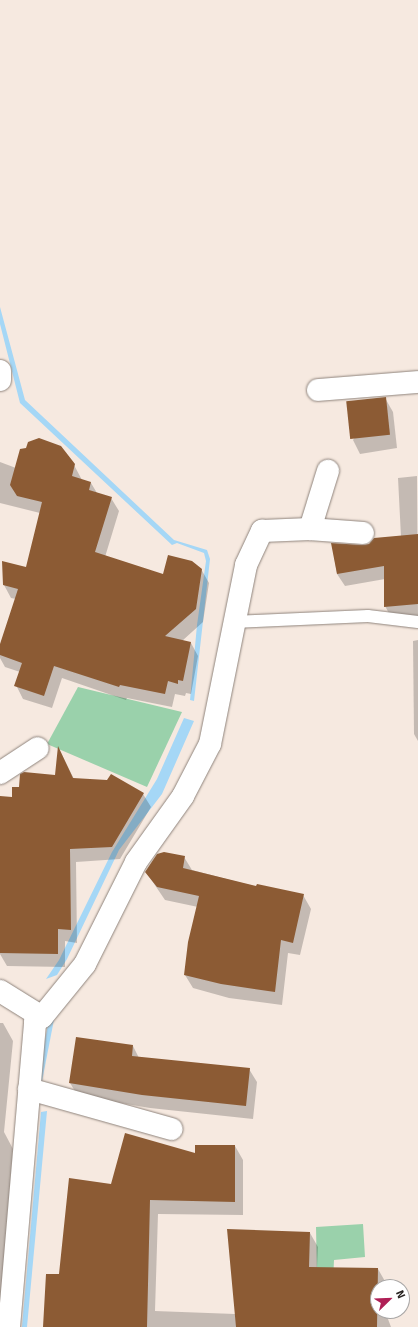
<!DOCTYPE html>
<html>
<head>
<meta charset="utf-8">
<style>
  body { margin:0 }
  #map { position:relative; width:418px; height:1327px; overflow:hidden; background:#f6e9e0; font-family:Signika,sans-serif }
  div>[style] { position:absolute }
  .green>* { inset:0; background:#9ad1ab }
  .water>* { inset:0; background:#a5d7f6; transform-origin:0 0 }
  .shadow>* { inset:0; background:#0003 }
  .building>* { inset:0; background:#8c5b34; transform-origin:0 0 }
  .roads { filter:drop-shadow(0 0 1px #8f847c) drop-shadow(0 0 1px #8f847c) }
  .lane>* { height:12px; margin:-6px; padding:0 6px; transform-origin:6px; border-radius:6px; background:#fff }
  .street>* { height:22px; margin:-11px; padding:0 11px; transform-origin:11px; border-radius:11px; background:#fff }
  span { translate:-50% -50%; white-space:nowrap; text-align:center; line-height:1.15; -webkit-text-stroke:4px #fff; paint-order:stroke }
  .north { position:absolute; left:370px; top:1279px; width:40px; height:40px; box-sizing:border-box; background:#fff; border:1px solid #a9a7a6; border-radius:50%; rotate:67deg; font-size:11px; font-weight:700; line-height:16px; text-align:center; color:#292421 }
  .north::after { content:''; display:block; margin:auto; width:14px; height:18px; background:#af1f56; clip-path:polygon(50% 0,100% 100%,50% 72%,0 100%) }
</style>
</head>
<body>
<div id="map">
  <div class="green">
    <i style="clip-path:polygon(78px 687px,182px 712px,147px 787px,47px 744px)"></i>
    <i style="clip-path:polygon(363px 1224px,365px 1257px,334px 1260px,331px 1327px,318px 1327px,316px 1227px)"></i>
  </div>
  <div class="water">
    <i style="clip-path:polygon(0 307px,25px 400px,174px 540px,207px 550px,210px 559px,194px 701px,190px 700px,197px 625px,206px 561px,204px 553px,177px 543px,172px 545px,20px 403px,0 324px)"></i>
    <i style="clip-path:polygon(184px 718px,194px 721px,162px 794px,119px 850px,67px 959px,57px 975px,46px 979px,59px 960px,112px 852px,157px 779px)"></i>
    <i style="left:50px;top:1014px;width:5px;height:67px;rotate:11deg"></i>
    <i style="clip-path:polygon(47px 1111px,27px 1327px,22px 1327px,41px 1112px)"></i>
  </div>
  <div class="shadow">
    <i style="clip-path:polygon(385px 398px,393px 412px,397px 448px,360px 454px,353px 440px)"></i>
    <i style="clip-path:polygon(0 462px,16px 468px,74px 465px,82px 480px,91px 483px,97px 493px,111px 498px,119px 511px,105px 557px,164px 576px,201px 569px,209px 583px,203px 622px,182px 641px,191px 643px,198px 656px,191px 694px,186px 693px,185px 696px,175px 694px,172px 707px,127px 698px,126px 700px,62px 678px,52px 708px,23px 699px,16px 685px,20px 672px,5px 667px,0 658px,0 647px,16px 599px,11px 598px,4px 585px,27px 568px,40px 513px,0 503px)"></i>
    <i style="clip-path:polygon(417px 476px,418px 616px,392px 619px,385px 606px,385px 579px,345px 586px,337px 574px,332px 544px,363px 546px,401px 537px,398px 478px)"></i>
    <i style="clip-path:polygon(418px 640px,418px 741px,414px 734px,413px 641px)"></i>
    <i style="clip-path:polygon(59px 749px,74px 779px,143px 794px,151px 807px,120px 859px,76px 862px,77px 943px,65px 941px,65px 967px,7px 966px,0 954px,0 797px,13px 798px,20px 788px,56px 776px)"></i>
    <i style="clip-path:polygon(184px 857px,192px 870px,257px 887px,303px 895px,311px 909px,300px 955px,288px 953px,282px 1005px,229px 998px,193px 988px,185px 975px,198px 907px,165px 900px,146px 872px)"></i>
    <i style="clip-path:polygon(0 1023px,3px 1023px,13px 1041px,4px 1132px,13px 1149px,1px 1293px,7px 1304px,0 1327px)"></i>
    <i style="clip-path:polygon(133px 1046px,139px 1058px,249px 1069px,257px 1082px,253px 1119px,150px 1108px,78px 1096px,70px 1083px)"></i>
    <i style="clip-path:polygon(235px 1146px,243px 1160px,243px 1215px,158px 1214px,155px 1311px,235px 1314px,310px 1233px,318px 1247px,317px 1268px,378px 1269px,386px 1283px,385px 1287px,378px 1287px,378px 1311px,385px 1311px,391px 1327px,49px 1327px,60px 1275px,112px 1185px,196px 1154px)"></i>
  </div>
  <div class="building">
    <i style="left:386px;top:397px;width:38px;height:40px;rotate:84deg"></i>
    <i style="clip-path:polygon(39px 438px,61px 446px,75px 464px,72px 476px,91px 482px,89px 490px,112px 497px,95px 552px,163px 574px,168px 555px,192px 561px,202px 569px,196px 609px,165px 636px,191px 642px,183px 681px,178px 680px,178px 684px,168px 681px,165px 694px,120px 685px,119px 687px,54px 666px,44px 696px,14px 686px,22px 663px,0 655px,0 644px,18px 589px,3px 585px,2px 561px,26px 567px,42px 502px,17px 496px,10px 485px,20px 449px,26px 448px,28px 442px)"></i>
    <i style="clip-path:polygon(418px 534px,418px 604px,384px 607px,384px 566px,337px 574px,331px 543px,362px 545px,369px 544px,374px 538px)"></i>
    <i style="clip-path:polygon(58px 746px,73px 778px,107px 780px,111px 774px,144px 793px,112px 847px,70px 849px,71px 930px,58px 929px,58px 954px,0 953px,0 796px,12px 797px,12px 787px,19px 787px,20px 774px,24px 772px,55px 775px)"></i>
    <i style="clip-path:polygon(164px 852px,185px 856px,183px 868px,256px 886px,257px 884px,304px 894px,293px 943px,281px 940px,275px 992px,221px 984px,184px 975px,188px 942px,199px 896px,157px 887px,145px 872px,157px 854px)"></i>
    <i style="clip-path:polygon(76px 1037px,133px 1045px,132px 1056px,250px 1068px,246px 1106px,142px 1095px,69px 1083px)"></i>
    <i style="clip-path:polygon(125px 1133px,195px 1153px,195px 1145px,235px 1145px,235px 1202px,150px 1200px,147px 1327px,43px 1327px,46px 1274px,59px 1274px,69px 1178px,111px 1184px)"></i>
    <i style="clip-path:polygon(227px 1229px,310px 1232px,309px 1267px,378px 1268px,377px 1327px,236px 1327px)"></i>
  </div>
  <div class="roads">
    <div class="lane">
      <i style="left:233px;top:622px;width:135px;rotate:-2.5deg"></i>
      <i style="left:368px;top:616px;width:50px;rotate:6.8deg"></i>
    </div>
    <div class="street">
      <i style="left:0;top:371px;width:9px;rotate:90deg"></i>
      <i style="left:318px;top:390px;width:100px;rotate:-4.6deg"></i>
      <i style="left:310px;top:529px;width:61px;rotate:-72.8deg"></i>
      <i style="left:0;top:773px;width:45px;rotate:-33.3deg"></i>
      <i style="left:0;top:991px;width:49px;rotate:31.8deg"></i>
      <i style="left:29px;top:1089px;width:148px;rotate:15.7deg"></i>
      <i style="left:9px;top:1327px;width:306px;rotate:-85.1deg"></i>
      <i style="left:35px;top:1022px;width:9px;rotate:-36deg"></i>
      <i style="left:42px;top:1017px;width:68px;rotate:-50.9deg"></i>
      <i style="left:85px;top:964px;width:114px;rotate:-63.4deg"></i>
      <i style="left:136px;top:862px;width:81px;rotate:-54.5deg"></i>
      <i style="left:183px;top:796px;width:59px;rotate:-62.6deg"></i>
      <i style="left:210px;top:744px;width:183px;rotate:-78.6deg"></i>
      <i style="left:246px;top:565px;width:38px;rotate:-65deg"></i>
      <i style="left:262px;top:531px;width:48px;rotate:-2.4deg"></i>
      <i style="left:310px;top:529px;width:53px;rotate:4.3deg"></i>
    </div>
  </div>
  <div class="north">N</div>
</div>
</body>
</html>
